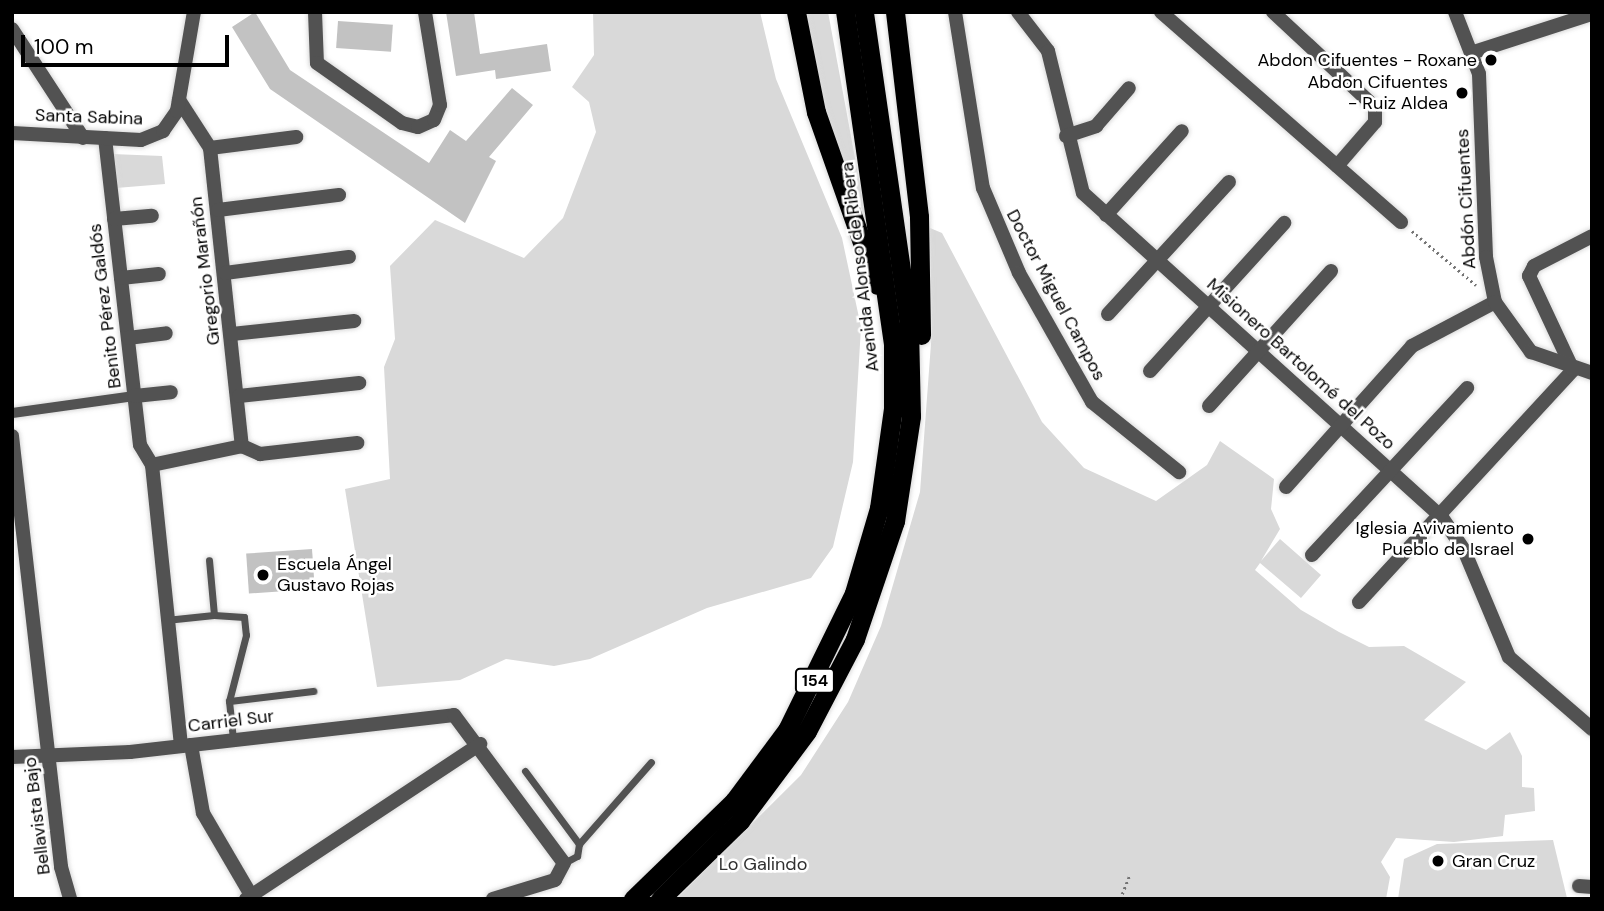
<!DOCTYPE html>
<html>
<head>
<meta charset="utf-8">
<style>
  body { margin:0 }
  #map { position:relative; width:1604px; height:911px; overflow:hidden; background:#fff; font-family:"DM Sans",sans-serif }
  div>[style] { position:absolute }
  .green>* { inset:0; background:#d9d9d9 }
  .building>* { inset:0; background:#c2c2c2; transform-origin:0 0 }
  .path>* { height:2.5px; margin-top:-1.25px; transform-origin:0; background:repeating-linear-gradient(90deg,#747474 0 2px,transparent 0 5.5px) }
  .roads { filter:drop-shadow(0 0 2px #dbdbdb) drop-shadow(0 0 2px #dbdbdb) }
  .service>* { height:7px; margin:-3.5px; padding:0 3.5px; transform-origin:3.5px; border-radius:3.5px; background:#525252 }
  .pedestrian>* { height:10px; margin:-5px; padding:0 5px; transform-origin:5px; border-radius:5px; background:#525252 }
  .minor>* { height:14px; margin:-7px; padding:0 7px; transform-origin:7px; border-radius:7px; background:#525252 }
  .tertiary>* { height:14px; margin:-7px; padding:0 7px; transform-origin:7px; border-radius:7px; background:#525252 }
  .trunk>* { height:19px; margin:-9.5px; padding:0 9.5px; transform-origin:9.5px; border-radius:9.5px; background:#000 }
  .dots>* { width:19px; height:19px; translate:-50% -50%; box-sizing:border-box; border:4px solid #fff; border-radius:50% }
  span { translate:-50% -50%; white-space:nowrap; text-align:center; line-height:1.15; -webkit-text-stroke:5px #fff; paint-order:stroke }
  .shield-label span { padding:2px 5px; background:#fff; border:2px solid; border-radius:5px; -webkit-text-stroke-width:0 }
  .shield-label { font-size:16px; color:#000; font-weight:700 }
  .poi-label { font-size:18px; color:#000 }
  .right { translate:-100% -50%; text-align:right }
  .left { translate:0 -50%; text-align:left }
  .street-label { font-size:18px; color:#000 }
  .park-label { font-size:18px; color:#303030 }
  .frame { position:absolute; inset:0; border:14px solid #000; pointer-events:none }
  .scale { position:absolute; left:21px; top:35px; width:208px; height:32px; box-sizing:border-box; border:4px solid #000; border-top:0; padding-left:9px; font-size:21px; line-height:24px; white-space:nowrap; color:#000; -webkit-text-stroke:5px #fff; paint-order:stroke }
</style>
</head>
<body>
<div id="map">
  <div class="green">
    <i style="clip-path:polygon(593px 12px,760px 12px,776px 79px,842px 238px,861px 327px,853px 462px,833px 547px,811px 578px,707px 608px,590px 659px,554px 666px,506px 659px,460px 680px,377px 687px,345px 489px,390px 479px,384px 367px,395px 339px,390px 266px,435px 220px,524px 258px,563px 218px,596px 132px,589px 102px,572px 87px,594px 55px)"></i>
    <i style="clip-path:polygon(803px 12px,828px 12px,866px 217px,827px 133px)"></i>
    <i style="clip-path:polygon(112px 154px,162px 156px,165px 184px,116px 188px)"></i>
    <i style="clip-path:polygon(930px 228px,942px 233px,1042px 422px,1084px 468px,1156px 501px,1207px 465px,1220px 441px,1274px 479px,1271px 509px,1280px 529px,1261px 561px,1280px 539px,1321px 575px,1301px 598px,1260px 563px,1255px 570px,1301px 610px,1339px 632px,1369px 647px,1404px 646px,1466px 682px,1424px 720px,1486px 750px,1510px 732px,1522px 756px,1522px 787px,1534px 788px,1535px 811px,1505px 815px,1503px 836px,1454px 842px,1396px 838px,1381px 862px,1390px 877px,1386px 899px,676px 899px,801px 775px,848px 702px,881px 626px,920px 492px,932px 330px)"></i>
    <i style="clip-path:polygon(1553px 840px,1567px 898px,1398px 899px,1404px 859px,1437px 844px)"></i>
  </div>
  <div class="building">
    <i style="clip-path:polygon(255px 12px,290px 70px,429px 163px,450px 130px,466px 141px,512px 88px,533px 105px,489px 157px,496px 161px,465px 223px,270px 89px,232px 27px)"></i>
    <i style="clip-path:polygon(446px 12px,474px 12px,480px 54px,547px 44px,551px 71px,496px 79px,495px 70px,456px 76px)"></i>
    <i style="left:338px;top:21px;width:55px;height:27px;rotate:4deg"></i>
    <i style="left:312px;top:549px;width:40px;height:66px;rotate:86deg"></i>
  </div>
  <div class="path">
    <i style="left:1412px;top:231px;width:84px;rotate:40.2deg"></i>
    <i style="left:1120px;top:899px;width:27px;rotate:-68deg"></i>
  </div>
  <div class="roads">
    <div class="service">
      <i style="left:214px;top:615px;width:30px;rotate:4deg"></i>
      <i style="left:244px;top:617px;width:18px;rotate:84deg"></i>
      <i style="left:246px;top:635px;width:68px;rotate:104.4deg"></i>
      <i style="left:229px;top:701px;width:39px;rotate:84deg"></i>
      <i style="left:166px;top:620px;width:48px;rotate:-5.9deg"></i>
      <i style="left:214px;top:615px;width:55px;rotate:-95.2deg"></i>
      <i style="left:229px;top:701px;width:85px;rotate:-6.8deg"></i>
      <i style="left:525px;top:771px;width:91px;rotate:53.5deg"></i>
      <i style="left:579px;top:844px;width:12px;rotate:99deg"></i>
      <i style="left:577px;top:856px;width:15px;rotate:152deg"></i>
      <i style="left:579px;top:844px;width:109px;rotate:-48.7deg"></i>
    </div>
    <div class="pedestrian">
      <i style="left:12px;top:413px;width:124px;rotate:-7.9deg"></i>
    </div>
    <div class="minor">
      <i style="left:315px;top:12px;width:51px;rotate:87.8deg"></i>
      <i style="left:317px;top:63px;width:104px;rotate:35.2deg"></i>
      <i style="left:402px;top:123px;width:16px;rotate:14deg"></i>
      <i style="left:418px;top:127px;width:17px;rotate:-24deg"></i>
      <i style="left:434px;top:120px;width:16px;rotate:-68deg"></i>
      <i style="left:440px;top:105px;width:94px;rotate:-99.2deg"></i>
      <i style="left:955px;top:12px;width:178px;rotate:81deg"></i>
      <i style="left:983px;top:188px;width:92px;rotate:67deg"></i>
      <i style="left:1019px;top:273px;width:148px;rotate:60.5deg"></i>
      <i style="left:1092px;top:402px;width:112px;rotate:38.8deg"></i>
      <i style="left:1018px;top:12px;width:49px;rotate:52.4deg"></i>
      <i style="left:1048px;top:51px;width:146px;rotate:76.2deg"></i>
      <i style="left:1083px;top:193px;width:482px;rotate:42.1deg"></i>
      <i style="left:1441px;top:516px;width:41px;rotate:55.9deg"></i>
      <i style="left:1464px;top:550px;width:116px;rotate:67.2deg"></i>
      <i style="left:1509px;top:657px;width:110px;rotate:40.9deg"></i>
      <i style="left:1161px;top:12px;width:319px;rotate:41.2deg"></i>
      <i style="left:1273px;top:12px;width:139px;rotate:43deg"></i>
      <i style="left:1375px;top:107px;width:15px;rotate:90deg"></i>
      <i style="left:1375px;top:122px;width:58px;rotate:130.8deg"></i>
      <i style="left:1474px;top:52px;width:124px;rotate:-17.9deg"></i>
      <i style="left:179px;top:100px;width:57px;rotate:57.1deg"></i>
      <i style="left:210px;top:148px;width:300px;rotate:83.9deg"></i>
      <i style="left:1066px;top:136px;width:32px;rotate:-18deg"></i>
      <i style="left:1096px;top:126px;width:50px;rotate:-49deg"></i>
      <i style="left:105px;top:138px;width:309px;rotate:83.5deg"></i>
      <i style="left:140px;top:445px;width:23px;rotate:59deg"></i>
      <i style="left:210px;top:148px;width:87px;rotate:-7.3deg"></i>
      <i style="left:218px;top:210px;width:122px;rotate:-7.1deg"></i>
      <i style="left:1106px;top:215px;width:113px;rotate:-47.9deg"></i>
      <i style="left:114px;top:219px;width:38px;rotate:-5deg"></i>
      <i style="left:225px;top:273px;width:125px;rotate:-7.4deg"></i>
      <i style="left:121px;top:278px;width:38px;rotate:-6deg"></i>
      <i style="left:1108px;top:314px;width:179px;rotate:-47.5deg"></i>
      <i style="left:232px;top:334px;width:123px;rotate:-6.1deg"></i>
      <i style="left:128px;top:338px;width:38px;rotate:-7deg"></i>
      <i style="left:1150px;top:371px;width:200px;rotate:-47.8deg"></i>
      <i style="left:135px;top:396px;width:36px;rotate:-6deg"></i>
      <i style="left:239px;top:396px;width:121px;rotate:-6.2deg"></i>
      <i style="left:1209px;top:406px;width:182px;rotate:-47.9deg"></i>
      <i style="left:12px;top:436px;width:434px;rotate:83.5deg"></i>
      <i style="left:61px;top:867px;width:33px;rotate:74deg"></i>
      <i style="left:242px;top:446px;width:20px;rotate:24deg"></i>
      <i style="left:260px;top:454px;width:98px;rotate:-6.5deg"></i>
      <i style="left:152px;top:465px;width:282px;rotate:84.1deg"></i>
      <i style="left:152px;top:465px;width:92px;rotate:-11.9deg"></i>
      <i style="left:1286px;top:487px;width:189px;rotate:-48.2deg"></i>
      <i style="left:1412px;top:346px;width:94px;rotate:-27.9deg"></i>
      <i style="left:1312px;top:555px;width:228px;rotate:-47.1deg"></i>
      <i style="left:1359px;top:602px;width:316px;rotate:-47.3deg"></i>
      <i style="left:1573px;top:370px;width:104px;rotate:-115.1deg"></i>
      <i style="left:1529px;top:276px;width:11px;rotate:-63deg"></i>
      <i style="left:1534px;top:266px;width:65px;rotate:-27.3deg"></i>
      <i style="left:191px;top:745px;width:69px;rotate:80deg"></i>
      <i style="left:203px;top:813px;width:95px;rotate:59.7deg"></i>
      <i style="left:12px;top:757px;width:118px;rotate:-2.4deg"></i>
      <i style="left:130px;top:752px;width:326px;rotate:-6.5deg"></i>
      <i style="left:454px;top:715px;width:184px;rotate:53.4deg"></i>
      <i style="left:564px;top:863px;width:19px;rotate:118deg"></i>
      <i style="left:555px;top:880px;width:65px;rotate:163deg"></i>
      <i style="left:1579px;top:886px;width:13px;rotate:4deg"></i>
      <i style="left:246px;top:899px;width:281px;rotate:-33.5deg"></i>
    </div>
    <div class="tertiary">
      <i style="left:1455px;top:12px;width:66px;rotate:68.8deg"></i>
      <i style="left:1479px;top:74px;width:183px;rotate:87.8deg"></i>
      <i style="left:1486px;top:257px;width:46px;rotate:78.7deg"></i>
      <i style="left:1495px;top:302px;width:62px;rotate:54.2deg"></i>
      <i style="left:1531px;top:352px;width:65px;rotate:19deg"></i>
      <i style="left:12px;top:29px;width:130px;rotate:56.9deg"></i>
      <i style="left:12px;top:133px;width:129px;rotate:3.1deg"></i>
      <i style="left:141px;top:140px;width:24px;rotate:-22deg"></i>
      <i style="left:163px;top:131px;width:24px;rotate:-55deg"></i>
      <i style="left:177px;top:111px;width:100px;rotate:-80.3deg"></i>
    </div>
    <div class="trunk">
      <i style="left:796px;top:12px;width:102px;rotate:78.7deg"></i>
      <i style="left:816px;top:112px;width:183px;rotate:70.6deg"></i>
      <i style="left:895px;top:12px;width:206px;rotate:83.3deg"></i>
      <i style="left:919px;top:217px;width:118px;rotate:89deg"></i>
      <i style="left:633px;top:899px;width:141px;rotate:-44.1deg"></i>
      <i style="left:734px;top:801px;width:89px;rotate:-53.3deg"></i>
      <i style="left:787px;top:730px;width:153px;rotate:-63.9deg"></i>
      <i style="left:854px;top:593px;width:89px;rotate:-73.6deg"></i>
      <i style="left:879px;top:508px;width:101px;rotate:-82deg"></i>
      <i style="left:893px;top:408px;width:64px;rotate:-90deg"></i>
      <i style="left:893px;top:344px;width:335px;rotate:-98.2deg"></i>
      <i style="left:660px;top:899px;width:112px;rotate:-44.3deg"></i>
      <i style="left:740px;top:821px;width:112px;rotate:-53.3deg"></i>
      <i style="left:807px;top:731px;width:104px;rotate:-62.4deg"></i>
      <i style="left:855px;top:639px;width:125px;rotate:-71.3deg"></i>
      <i style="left:895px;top:521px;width:106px;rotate:-81.3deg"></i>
      <i style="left:911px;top:416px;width:91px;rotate:-91.3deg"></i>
      <i style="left:909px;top:325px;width:316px;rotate:-98.2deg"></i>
    </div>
  </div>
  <div class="dots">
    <i style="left:1491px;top:60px;background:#000"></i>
    <i style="left:1462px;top:93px;background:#000"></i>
    <i style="left:1528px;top:539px;background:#000"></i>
    <i style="left:263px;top:575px;background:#000"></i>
    <i style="left:1438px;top:861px;background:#000"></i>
  </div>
  <div class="shield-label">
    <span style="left:815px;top:681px">154</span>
  </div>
  <div class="poi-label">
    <span class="right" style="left:1477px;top:60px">Abdon Cifuentes - Roxane</span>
    <span class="right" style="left:1448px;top:93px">Abdon Cifuentes<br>- Ruiz Aldea</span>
    <span class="right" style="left:1514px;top:539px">Iglesia Avivamiento<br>Pueblo de Israel</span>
    <span class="left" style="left:277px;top:575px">Escuela Ángel<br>Gustavo Rojas</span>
    <span class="left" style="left:1452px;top:861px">Gran Cruz</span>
  </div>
  <div class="street-label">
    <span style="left:89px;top:117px;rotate:2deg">Santa Sabina</span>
    <span style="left:1466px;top:199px;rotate:-93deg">Abdón Cifuentes</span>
    <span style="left:860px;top:267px;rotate:-97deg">Avenida Alonso de Ribera</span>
    <span style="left:205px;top:271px;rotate:-97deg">Gregorio Marañón</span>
    <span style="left:1056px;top:295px;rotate:62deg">Doctor Miguel Campos</span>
    <span style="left:105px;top:306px;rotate:-97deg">Benito Pérez Galdós</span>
    <span style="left:1301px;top:364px;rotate:42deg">Misionero Bartolomé del Pozo</span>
    <span style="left:231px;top:721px;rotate:-7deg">Carriel Sur</span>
    <span style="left:37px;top:816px;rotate:-97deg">Bellavista Bajo</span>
  </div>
  <div class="park-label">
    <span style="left:763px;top:864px">Lo Galindo</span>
  </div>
  <div class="frame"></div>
  <div class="scale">100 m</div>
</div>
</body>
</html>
